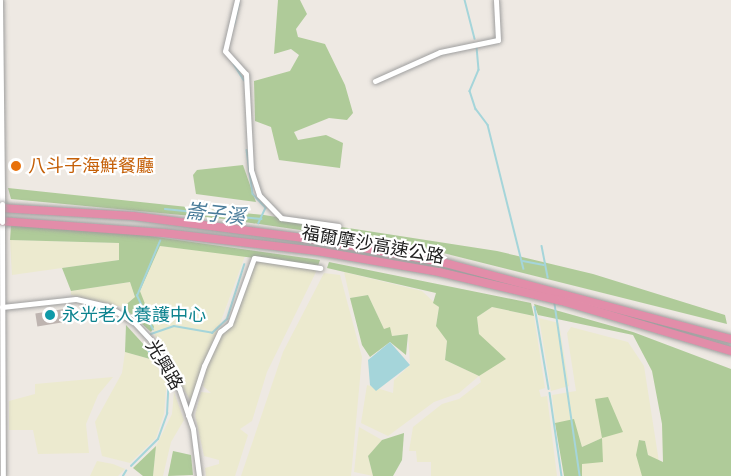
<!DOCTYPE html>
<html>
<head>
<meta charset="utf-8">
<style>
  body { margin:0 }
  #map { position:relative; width:731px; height:476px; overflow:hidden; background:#eee9e3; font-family:"PT Sans","Noto Sans TC",sans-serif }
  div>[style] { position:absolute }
  .farmland>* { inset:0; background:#eceacf }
  .forest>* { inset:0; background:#afcb99 }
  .water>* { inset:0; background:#a5d5da }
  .stream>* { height:1.5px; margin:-0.75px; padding:0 0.75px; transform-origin:0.75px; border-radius:0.75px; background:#a5d5da }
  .building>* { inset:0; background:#beb4b0; transform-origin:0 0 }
  .roads { filter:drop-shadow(0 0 2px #9e9e9e) drop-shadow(0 0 2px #9e9e9e) }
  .minor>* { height:5px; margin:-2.5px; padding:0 2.5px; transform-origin:2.5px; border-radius:2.5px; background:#fff }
  .highway>* { height:8px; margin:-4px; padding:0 4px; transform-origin:4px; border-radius:4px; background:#e28da9 }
  .bridges { filter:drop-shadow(0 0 2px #9e9e9e) drop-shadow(0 0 2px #9e9e9e) }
  .minor-bridge>* { height:5px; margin:-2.5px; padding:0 2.5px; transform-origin:2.5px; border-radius:2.5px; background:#fff }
  .dots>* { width:16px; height:16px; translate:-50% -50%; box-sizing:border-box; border:3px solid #fff; border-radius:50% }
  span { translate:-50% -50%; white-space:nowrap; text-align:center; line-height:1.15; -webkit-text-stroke:4.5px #fff; paint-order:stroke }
  .food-label { font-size:18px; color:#c56008 }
  .left { translate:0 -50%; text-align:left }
  .street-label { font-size:18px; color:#1d1d1d }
  .culture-label { font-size:18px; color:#0d838f }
  .water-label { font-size:20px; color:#487b99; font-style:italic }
</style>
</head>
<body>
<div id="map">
  <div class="farmland">
    <i style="clip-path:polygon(10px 240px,119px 243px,119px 260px,12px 275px)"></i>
    <i style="clip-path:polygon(160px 246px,245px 256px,191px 402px,155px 336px,140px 291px)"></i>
    <i style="clip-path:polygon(255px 258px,317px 270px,267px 372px,252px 421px,240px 429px,248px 435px,235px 476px,206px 476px,205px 468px,219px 464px,219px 460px,204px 456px,195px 415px,201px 392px,211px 393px,203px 386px,207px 366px,221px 335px,234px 322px)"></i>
    <i style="clip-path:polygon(344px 272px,422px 291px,439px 307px,436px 325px,447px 341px,445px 360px,479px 376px,489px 348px,479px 334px,477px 317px,492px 307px,534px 316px,545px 388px,539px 390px,541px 397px,547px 396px,557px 476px,431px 476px,431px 462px,417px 462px,416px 451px,409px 451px,413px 427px,442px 404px,459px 399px,481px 382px,479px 376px,459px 393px,434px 402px,388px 436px,361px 423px,367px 385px,393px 393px,394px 380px,410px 365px,408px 334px,392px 336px,384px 329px,368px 295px,350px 298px)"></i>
    <i style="clip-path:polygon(324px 273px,340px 275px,362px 357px,351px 476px,241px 476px,283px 352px)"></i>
    <i style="clip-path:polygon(130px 282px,135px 297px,123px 307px,71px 295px,71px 291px)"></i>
    <i style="clip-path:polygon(539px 318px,559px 323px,569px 386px,551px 391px)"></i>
    <i style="clip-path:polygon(571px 327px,628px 342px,644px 366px,659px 462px,648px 455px,645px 441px,639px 440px,642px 476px,582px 476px,582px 463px,602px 438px,582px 447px,574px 420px,555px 423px,552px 395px,576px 391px,567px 333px)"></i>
    <i style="clip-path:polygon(125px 352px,150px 359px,167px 379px,164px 414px,156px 438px,130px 463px,102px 456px,95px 422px,122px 373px)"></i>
    <i style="clip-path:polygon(113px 377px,98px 395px,86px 424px,89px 453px,38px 454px,33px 430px,9px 430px,9px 401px,35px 394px,35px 384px)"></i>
    <i style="clip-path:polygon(174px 392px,184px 420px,171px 442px,163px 476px,153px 476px,156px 446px,172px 414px)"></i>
    <i style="clip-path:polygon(359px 427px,382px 440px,368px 456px,373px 476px,354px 472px)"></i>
    <i style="clip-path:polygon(97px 461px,113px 464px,125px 469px,118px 476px,90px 476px)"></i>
  </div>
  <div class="forest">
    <i style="clip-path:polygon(278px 0,300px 0,307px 14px,296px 29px,298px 37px,325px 44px,345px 85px,353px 113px,347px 120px,329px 118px,294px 132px,298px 140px,326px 135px,343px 143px,340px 168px,279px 160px,271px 127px,255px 121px,254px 81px,290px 71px,299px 55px,291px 49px,274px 54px)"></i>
    <i style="clip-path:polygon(243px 165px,256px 202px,196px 194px,193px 175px,197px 170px)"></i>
    <i style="clip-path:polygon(8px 188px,264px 215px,497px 251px,593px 274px,725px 315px,727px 324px,423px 248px,224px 219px,11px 199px)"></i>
    <i style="clip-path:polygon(11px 225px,135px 234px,320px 260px,318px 266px,160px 246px,140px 291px,154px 327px,151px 332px,123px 307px,135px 297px,130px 282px,71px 291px,62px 268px,119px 260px,119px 243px,10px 240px)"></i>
    <i style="clip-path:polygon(329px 262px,531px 303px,534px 316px,492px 307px,477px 317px,479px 334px,506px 359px,479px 376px,445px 360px,447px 341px,436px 326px,439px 307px,433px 303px,436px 293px,327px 268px)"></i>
    <i style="clip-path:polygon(368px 295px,384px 329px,390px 327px,392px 336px,408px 334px,406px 355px,390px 342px,370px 357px,362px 345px,350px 298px)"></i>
    <i style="clip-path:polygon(534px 304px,633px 332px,731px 369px,731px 476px,642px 476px,636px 455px,639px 440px,645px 441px,648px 455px,663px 462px,662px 424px,652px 371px,633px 335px,538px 315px)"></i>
    <i style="clip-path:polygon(126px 325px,146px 347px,150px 359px,125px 352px)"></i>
    <i style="clip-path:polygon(608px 397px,623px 432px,602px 438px,603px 462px,582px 464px,582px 476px,564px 476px,555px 423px,574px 419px,582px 447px,602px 438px,595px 399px)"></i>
    <i style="clip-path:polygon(404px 433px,402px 460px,393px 476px,373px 476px,368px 456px,382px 440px)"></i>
    <i style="clip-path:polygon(156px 446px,153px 476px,143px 476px,133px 468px)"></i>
    <i style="clip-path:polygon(173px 451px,191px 455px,193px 475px,168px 476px)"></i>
  </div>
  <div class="water">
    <i style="clip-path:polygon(390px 342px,410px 365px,376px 391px,370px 385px,368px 360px)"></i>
  </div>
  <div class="stream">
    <i style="left:465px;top:0;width:40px;rotate:75.6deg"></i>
    <i style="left:234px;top:25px;width:22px;rotate:-77deg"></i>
    <i style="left:477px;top:47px;width:23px;rotate:85deg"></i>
    <i style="left:479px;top:70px;width:23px;rotate:113deg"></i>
    <i style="left:470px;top:91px;width:19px;rotate:72deg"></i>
    <i style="left:476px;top:109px;width:20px;rotate:53deg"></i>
    <i style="left:488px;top:125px;width:148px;rotate:76deg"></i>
    <i style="left:234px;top:64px;width:19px;rotate:58deg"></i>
    <i style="left:247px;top:150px;width:44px;rotate:82.2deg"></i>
    <i style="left:253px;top:194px;width:19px;rotate:47deg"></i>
    <i style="left:266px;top:208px;width:17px;rotate:115deg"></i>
    <i style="left:165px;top:209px;width:97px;rotate:5.9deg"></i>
    <i style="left:542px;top:246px;width:32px;rotate:79deg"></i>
    <i style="left:523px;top:261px;width:21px;rotate:11deg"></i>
    <i style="left:555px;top:304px;width:174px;rotate:81.7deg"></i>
    <i style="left:535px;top:307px;width:83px;rotate:80.3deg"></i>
    <i style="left:153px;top:330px;width:38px;rotate:-115deg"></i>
    <i style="left:137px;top:296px;width:60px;rotate:-67.3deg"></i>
    <i style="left:151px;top:334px;width:24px;rotate:-19deg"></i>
    <i style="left:174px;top:326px;width:39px;rotate:10deg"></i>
    <i style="left:212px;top:333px;width:21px;rotate:-43deg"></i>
    <i style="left:227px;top:319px;width:57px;rotate:-72.5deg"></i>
    <i style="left:550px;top:393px;width:84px;rotate:81.8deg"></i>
    <i style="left:131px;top:466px;width:38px;rotate:-45deg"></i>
    <i style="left:158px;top:439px;width:27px;rotate:-70deg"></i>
    <i style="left:167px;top:414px;width:35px;rotate:-87deg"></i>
    <i style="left:169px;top:379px;width:36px;rotate:-126deg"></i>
    <i style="left:123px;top:476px;width:6px;rotate:-59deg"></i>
  </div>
  <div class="building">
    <i style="left:64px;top:309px;width:13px;height:29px;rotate:81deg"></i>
  </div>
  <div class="roads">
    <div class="minor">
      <i style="left:0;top:0;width:204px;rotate:89.4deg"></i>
      <i style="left:237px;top:0;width:52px;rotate:103.2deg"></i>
      <i style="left:225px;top:51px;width:31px;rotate:48deg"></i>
      <i style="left:246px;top:74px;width:96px;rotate:87deg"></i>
      <i style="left:251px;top:170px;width:26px;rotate:72deg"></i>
      <i style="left:259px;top:195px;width:32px;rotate:46deg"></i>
      <i style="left:281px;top:218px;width:58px;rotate:8deg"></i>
      <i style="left:375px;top:81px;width:71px;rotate:-24deg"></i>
      <i style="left:440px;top:52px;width:59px;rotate:-11.7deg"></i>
      <i style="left:498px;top:40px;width:40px;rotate:-92.9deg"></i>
      <i style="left:2px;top:222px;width:254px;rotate:89.8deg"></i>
      <i style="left:2px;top:307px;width:74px;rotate:-6.2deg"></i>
      <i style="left:76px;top:299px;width:32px;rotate:13deg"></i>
      <i style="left:107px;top:306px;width:31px;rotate:31deg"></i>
      <i style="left:134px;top:322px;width:25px;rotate:47deg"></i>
      <i style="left:151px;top:340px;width:56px;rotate:59.7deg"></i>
      <i style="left:179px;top:388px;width:43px;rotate:71.1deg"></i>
      <i style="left:193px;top:429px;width:47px;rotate:82.7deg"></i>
      <i style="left:188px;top:415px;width:52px;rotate:-71.9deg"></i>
      <i style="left:204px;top:366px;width:38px;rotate:-65deg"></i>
      <i style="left:220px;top:332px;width:13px;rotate:-39deg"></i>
      <i style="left:230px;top:324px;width:70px;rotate:-70deg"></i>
      <i style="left:254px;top:258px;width:67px;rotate:8.6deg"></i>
    </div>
    <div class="highway">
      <i style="left:0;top:208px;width:133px;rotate:3.4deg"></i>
      <i style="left:133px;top:216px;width:187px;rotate:7.4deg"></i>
      <i style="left:318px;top:240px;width:125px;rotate:10.1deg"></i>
      <i style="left:441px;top:262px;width:300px;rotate:14.9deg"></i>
      <i style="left:0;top:221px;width:164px;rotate:4.2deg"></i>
      <i style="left:164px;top:233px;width:154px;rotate:6.7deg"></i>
      <i style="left:317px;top:251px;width:124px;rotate:9.8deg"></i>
      <i style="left:439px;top:272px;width:126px;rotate:13.3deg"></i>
      <i style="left:562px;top:301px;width:176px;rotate:16.5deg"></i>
    </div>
  </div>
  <div class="bridges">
    <div class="minor-bridge">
      <i style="left:2px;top:204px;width:18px;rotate:90deg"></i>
    </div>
  </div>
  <div class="dots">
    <i style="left:16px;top:166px;background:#e8710a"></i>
    <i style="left:50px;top:315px;background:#0f9aa8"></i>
  </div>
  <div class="food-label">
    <span class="left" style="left:28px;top:166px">八斗子海鮮餐廳</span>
  </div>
  <div class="street-label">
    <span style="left:373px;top:245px;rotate:10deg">福爾摩沙高速公路</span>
    <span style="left:164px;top:365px;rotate:59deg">光興路</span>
  </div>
  <div class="culture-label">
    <span class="left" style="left:62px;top:315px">永光老人養護中心</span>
  </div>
  <div class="water-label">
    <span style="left:215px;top:214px;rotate:6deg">崙子溪</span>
  </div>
</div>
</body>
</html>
